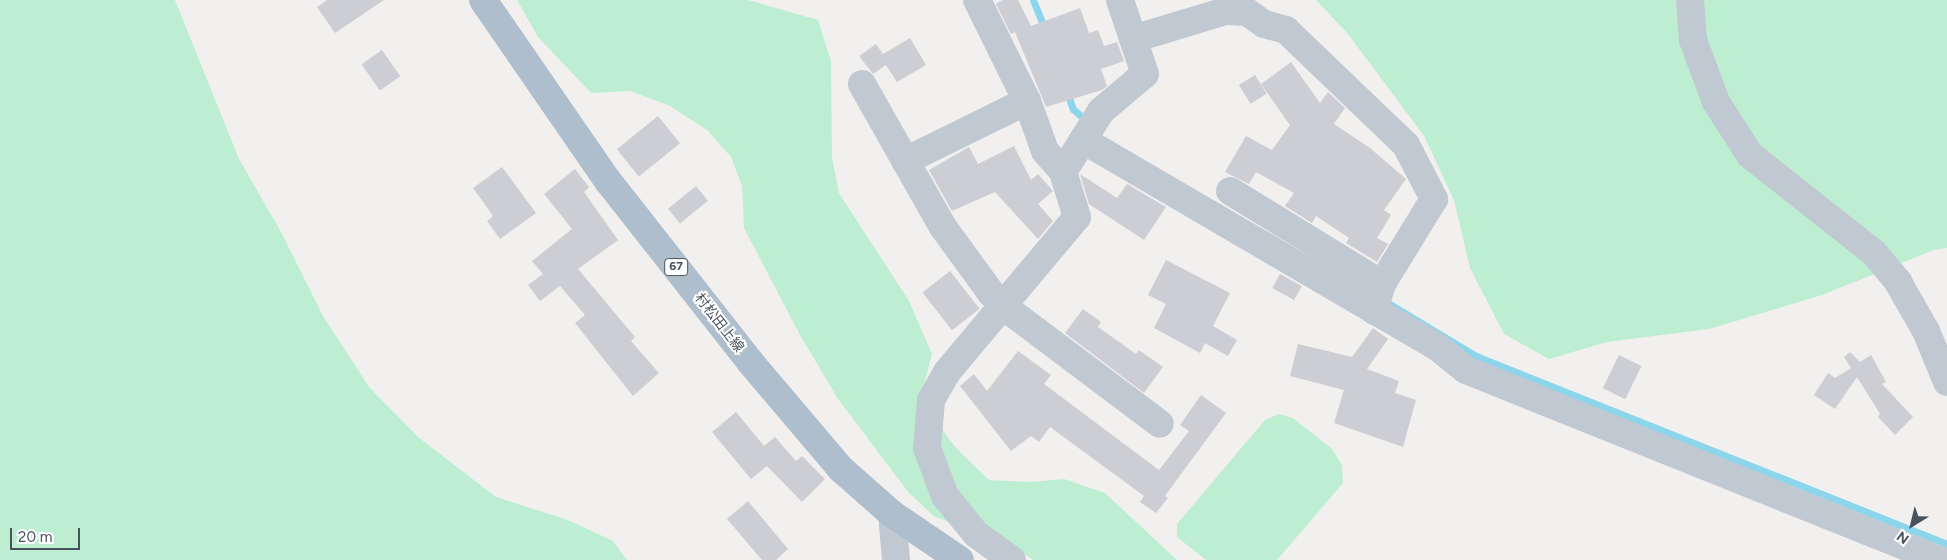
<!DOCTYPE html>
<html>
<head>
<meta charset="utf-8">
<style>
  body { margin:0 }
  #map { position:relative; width:1947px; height:560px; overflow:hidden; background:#f2efef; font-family:Figtree,"Noto Sans JP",sans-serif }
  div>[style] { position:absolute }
  .green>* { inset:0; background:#beeed2 }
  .stream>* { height:7px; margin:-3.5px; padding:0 3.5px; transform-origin:3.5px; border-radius:3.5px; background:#8cd5eb }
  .building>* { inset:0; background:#ccced4; transform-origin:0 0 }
  .minor>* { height:28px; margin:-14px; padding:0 14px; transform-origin:14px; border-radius:14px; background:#c0c9d1 }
  .major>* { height:28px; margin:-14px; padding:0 14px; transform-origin:14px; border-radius:14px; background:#afbecd }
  span { translate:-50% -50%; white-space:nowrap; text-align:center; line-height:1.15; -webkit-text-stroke:4px #fff; paint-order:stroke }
  .shield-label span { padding:1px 4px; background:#fff; border:1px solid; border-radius:4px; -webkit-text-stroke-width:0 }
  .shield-label { font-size:12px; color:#47525c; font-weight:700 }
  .street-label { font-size:14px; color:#47525c }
  .north { position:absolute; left:1887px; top:500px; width:50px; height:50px; -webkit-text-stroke:4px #fff; paint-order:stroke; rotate:216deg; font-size:14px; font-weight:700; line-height:20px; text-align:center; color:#47525c }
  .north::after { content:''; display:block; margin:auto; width:18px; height:22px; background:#47525c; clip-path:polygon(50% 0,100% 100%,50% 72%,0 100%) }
  .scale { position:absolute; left:10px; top:528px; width:70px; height:22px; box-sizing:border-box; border:2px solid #47525c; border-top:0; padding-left:6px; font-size:15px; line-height:18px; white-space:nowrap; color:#47525c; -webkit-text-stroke:4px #fff; paint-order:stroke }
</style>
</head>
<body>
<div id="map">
  <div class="green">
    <i style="clip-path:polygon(0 0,175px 0,239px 159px,280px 230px,323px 316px,369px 387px,418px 437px,496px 497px,568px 520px,613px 541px,627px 560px,0 560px)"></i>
    <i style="clip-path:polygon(517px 0,748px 0,818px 20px,831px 61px,832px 157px,839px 193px,909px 301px,932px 354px,920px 400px,956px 448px,989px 480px,1030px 482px,1064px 479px,1105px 493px,1177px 560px,1033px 560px,1006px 540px,935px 517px,909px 493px,838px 399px,800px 335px,744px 228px,742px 186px,731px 157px,708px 131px,670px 106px,630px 91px,591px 93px,538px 37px)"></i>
    <i style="clip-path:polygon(1316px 0,1947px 0,1947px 248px,1934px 250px,1822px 295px,1709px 329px,1607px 342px,1549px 359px,1504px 334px,1470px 268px,1454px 200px,1424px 136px,1348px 34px)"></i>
    <i style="clip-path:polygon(1279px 414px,1293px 418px,1332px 449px,1342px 465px,1343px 483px,1277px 560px,1206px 560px,1177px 537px,1177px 524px,1265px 420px)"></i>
  </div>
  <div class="stream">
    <i style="left:1033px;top:0;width:32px;rotate:68deg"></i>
    <i style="left:1067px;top:92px;width:18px;rotate:71deg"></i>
    <i style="left:1073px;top:109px;width:18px;rotate:41deg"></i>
    <i style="left:1383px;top:300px;width:109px;rotate:31.1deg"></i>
    <i style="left:1476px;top:356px;width:507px;rotate:21.76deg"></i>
  </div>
  <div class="building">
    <i style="clip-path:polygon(327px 0,384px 0,335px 33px,317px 7px)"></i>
    <i style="clip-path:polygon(1003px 0,1018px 0,1031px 26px,1080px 8px,1089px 33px,1098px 30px,1104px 46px,1117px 42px,1124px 61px,1101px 69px,1107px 86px,1102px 90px,1046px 107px,1015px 32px,1011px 34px,996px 4px)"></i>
    <i style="clip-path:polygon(910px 38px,926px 65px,897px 82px,886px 65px,873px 74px,859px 56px,876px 44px,883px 54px)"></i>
    <i style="left:382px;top:50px;width:32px;height:25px;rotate:55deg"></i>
    <i style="clip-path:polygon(1291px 62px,1320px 103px,1328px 92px,1345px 108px,1334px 124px,1370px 148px,1406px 179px,1384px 210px,1391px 215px,1377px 238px,1388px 244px,1377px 262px,1346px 243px,1349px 238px,1316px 216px,1312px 223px,1285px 206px,1294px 193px,1256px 172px,1249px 184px,1225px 172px,1246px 136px,1272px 150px,1290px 125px,1261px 84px)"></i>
    <i style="left:1255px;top:75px;width:22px;height:19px;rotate:58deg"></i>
    <i style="left:658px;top:116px;width:35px;height:53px;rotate:51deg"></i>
    <i style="clip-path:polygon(1014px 146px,1031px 180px,1038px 174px,1053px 191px,1038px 204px,1053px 221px,1038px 239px,995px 192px,952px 211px,929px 170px,969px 147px,978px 164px)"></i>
    <i style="clip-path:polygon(502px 167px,536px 213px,500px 239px,487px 221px,493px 216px,473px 188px)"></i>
    <i style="clip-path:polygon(575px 169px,589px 187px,584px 192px,618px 240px,578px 269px,635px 337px,631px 341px,659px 373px,633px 396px,575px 323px,585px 315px,560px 286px,540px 301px,528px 285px,543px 274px,532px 261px,572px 229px,544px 194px)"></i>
    <i style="clip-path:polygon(1080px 174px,1117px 198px,1127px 184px,1166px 207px,1144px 240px,1089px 204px)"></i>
    <i style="left:696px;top:186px;width:19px;height:36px;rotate:51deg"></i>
    <i style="clip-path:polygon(1166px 260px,1230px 293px,1213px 326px,1237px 340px,1228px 356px,1205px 343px,1200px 353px,1154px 328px,1166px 304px,1148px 295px)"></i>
    <i style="left:950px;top:271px;width:48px;height:35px;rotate:52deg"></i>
    <i style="left:1280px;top:274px;width:25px;height:16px;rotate:29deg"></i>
    <i style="clip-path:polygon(1083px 309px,1101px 322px,1098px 327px,1136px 354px,1139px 350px,1163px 367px,1144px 393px,1065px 333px)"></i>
    <i style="clip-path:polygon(1373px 328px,1388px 339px,1367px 369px,1399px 381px,1395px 393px,1416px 400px,1403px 447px,1334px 423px,1344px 390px,1290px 376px,1298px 344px,1352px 357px)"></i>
    <i style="clip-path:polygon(1018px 351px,1051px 375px,1044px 384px,1159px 470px,1189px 431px,1180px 425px,1201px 395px,1226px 413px,1165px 496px,1168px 498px,1156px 513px,1140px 502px,1144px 496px,1050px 427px,1039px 442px,1031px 436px,1011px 451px,960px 386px,974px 374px,987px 391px)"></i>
    <i style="clip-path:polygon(1850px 352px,1860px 362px,1871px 355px,1886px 382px,1882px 384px,1913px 417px,1895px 435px,1878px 417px,1880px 414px,1857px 377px,1835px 409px,1814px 395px,1828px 373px,1835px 378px,1851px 368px,1844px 357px)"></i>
    <i style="left:1619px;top:355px;width:25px;height:37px;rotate:26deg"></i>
    <i style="clip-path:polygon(736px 412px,764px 446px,775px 437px,796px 461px,802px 456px,825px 479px,802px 502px,767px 466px,751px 479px,712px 432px)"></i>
    <i style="clip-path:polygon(748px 501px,788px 549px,776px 560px,762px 560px,727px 519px)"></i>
  </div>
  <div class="minor">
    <i style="left:977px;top:0;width:113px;rotate:63.7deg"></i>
    <i style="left:1027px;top:101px;width:53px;rotate:70.2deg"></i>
    <i style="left:1045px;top:151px;width:28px;rotate:49deg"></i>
    <i style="left:1690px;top:0;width:40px;rotate:85.7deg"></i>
    <i style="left:1693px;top:40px;width:66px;rotate:69.6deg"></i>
    <i style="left:1716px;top:102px;width:63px;rotate:57.3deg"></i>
    <i style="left:1750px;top:155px;width:158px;rotate:38.3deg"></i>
    <i style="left:1874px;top:253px;width:38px;rotate:50deg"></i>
    <i style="left:1898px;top:282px;width:56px;rotate:60.3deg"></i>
    <i style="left:1926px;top:331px;width:55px;rotate:67.6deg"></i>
    <i style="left:1133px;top:39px;width:97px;rotate:-16.8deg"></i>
    <i style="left:1226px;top:11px;width:21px;rotate:3deg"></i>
    <i style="left:1247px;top:12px;width:21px;rotate:35deg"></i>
    <i style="left:1264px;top:24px;width:23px;rotate:15deg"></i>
    <i style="left:1286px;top:30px;width:166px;rotate:43.8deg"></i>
    <i style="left:1406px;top:145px;width:61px;rotate:62.6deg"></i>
    <i style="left:1434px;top:199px;width:100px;rotate:121.5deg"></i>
    <i style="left:1382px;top:284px;width:28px;rotate:107deg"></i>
    <i style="left:862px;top:84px;width:164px;rotate:60.5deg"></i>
    <i style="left:943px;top:227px;width:82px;rotate:54deg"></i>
    <i style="left:991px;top:293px;width:18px;rotate:47deg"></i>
    <i style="left:1003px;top:306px;width:196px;rotate:36.9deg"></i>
    <i style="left:1083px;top:140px;width:34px;rotate:-58deg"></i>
    <i style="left:1101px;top:111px;width:57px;rotate:-40.1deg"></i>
    <i style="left:1145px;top:74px;width:78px;rotate:-108.7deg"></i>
    <i style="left:905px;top:161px;width:136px;rotate:-26.2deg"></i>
    <i style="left:1230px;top:191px;width:178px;rotate:31.5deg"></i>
    <i style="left:892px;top:514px;width:46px;rotate:85deg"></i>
    <i style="left:1012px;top:560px;width:44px;rotate:-144.2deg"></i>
    <i style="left:976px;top:534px;width:49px;rotate:-129.2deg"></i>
    <i style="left:945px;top:496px;width:51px;rotate:-110.6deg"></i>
    <i style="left:927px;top:448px;width:48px;rotate:-85.2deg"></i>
    <i style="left:931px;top:400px;width:32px;rotate:-60deg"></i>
    <i style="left:947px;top:372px;width:202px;rotate:-50deg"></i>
    <i style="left:1077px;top:217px;width:47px;rotate:-107.3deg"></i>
    <i style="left:1063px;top:172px;width:38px;rotate:-58deg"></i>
    <i style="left:1083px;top:140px;width:414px;rotate:30.3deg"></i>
    <i style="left:1440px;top:349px;width:33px;rotate:39deg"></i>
    <i style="left:1466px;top:370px;width:510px;rotate:21.88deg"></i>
  </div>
  <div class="major">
    <i style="left:483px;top:0;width:220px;rotate:55.4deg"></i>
    <i style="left:608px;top:181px;width:231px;rotate:51.8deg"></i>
    <i style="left:751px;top:363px;width:139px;rotate:49.7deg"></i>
    <i style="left:841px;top:469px;width:68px;rotate:41.4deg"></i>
    <i style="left:892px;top:514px;width:82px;rotate:34.1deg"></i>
  </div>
  <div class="shield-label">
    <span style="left:676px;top:267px">67</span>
  </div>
  <div class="street-label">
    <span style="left:719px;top:323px;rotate:52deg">村松田上線</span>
  </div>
  <div class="north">N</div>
  <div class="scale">20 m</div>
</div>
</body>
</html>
